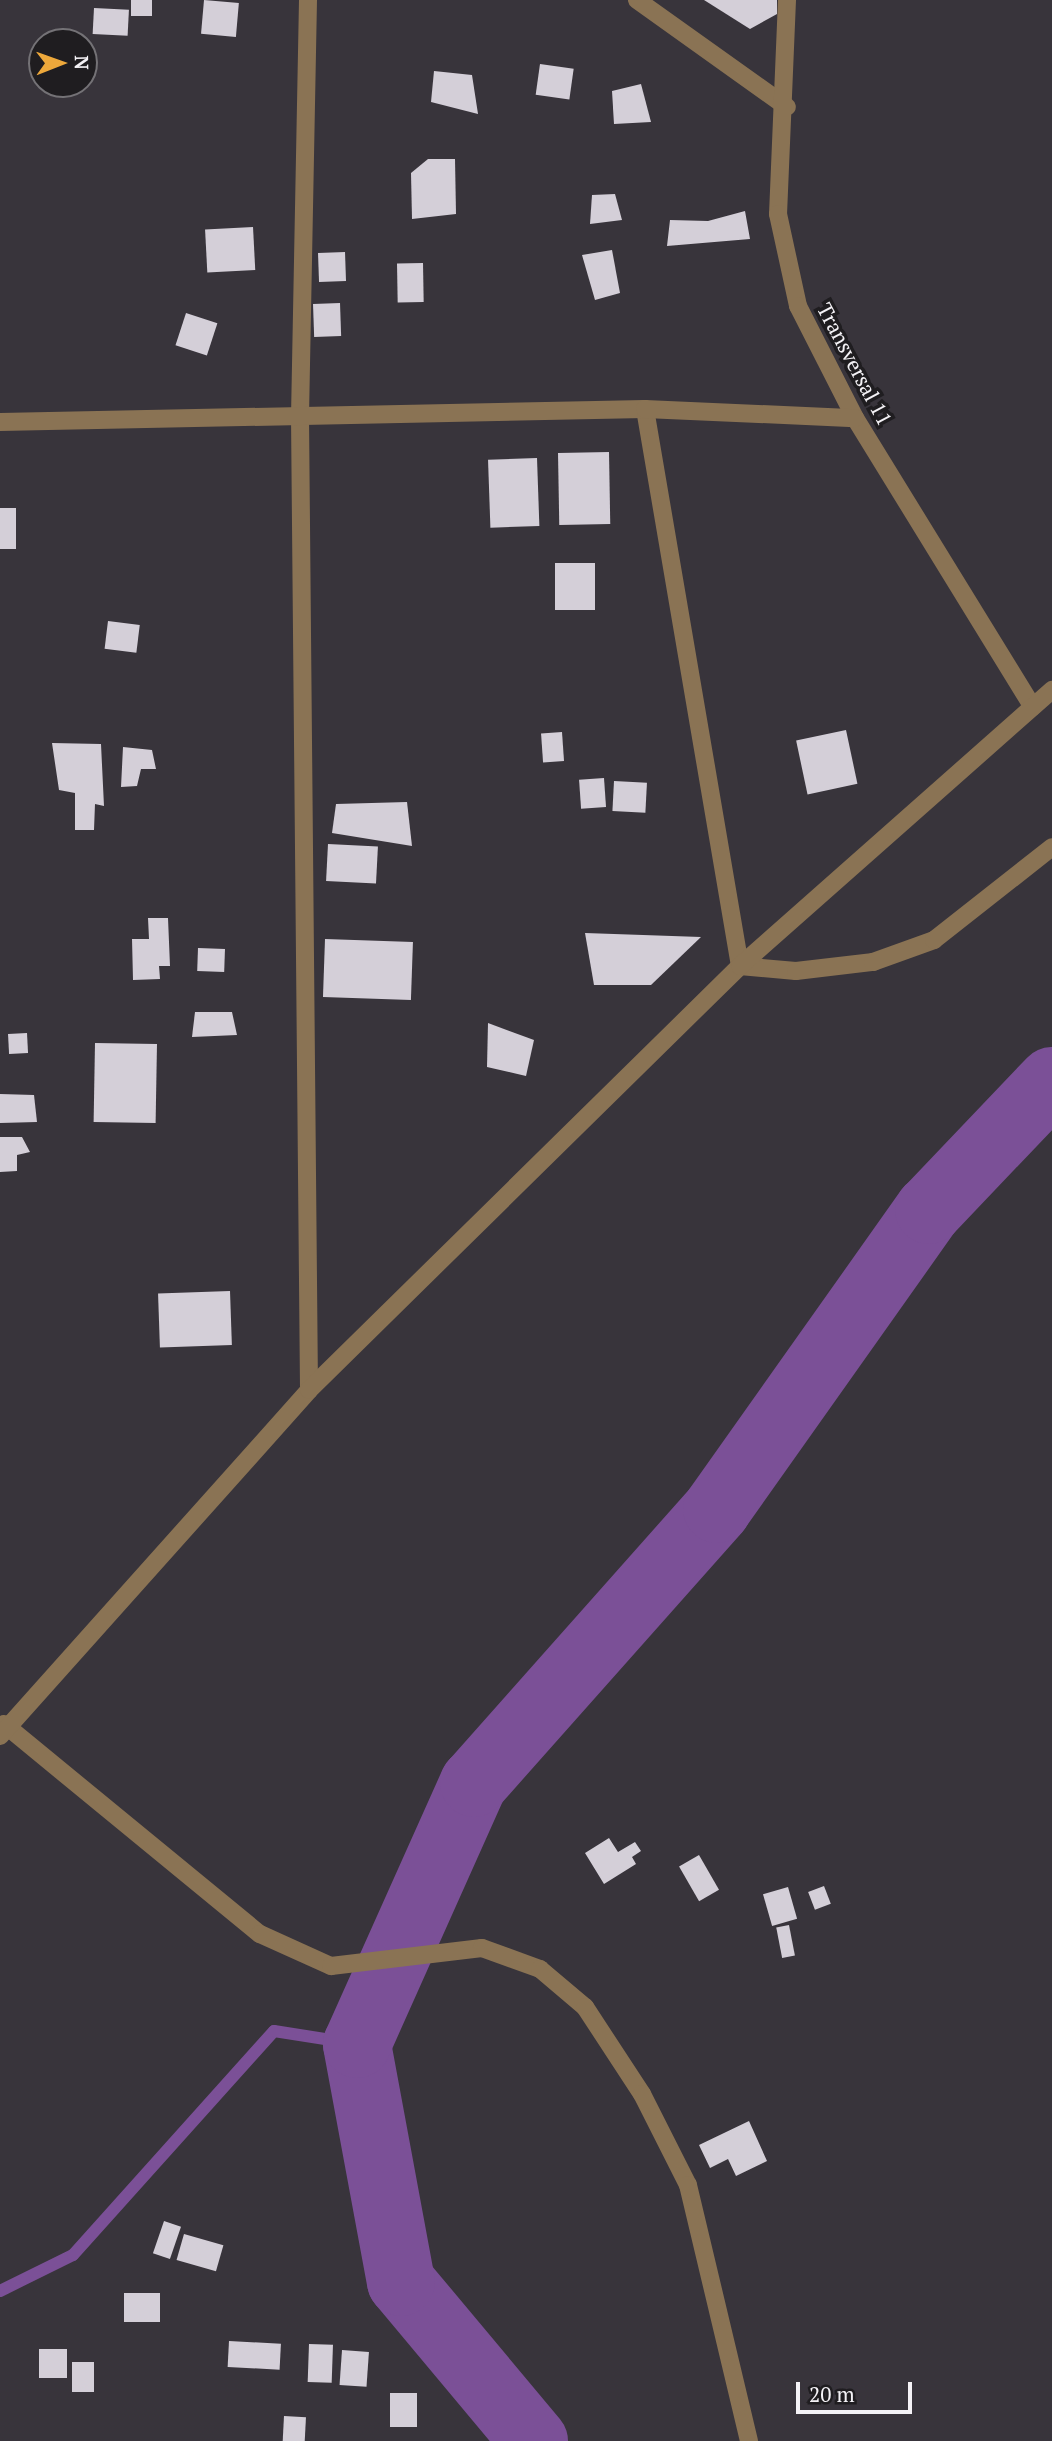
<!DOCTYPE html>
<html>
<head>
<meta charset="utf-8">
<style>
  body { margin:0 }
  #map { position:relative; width:1052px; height:2441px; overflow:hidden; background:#38343b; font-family:"PT Serif",serif }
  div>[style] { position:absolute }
  .stream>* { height:12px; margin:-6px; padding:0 6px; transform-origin:6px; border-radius:6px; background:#7b5097 }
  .river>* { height:68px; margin:-34px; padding:0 34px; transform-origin:34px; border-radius:34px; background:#7b5097 }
  .building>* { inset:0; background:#d4cfd8; transform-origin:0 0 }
  .minor>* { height:18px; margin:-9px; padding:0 9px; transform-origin:9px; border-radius:9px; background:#8a7354 }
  span { translate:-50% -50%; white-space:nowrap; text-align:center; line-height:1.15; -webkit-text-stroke:7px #1f1d20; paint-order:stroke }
  .street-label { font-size:21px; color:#f4f2f6 }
  .north { position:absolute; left:28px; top:28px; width:70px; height:70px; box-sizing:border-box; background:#1f1d20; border:2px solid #747276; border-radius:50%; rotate:89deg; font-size:19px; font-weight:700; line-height:28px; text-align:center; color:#f4f2f6 }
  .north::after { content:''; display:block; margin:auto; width:24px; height:32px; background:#eda83b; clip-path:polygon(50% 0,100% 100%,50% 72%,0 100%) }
  .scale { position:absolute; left:796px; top:2382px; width:116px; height:32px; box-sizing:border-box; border:4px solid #f4f2f6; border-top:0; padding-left:9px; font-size:21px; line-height:24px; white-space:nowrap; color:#f4f2f6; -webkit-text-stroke:5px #1f1d20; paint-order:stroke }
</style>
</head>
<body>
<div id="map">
  <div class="stream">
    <i style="left:0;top:2291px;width:81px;rotate:-26.3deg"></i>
    <i style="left:73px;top:2255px;width:301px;rotate:-48.1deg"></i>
    <i style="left:274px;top:2031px;width:84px;rotate:8.9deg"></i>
  </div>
  <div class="river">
    <i style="left:534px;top:2441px;width:207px;rotate:-129.9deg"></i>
    <i style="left:401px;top:2282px;width:242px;rotate:-100.5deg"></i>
    <i style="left:357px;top:2044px;width:286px;rotate:-65.9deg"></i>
    <i style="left:474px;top:1783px;width:366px;rotate:-48.4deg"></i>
    <i style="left:717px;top:1509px;width:367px;rotate:-54.7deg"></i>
    <i style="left:929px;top:1210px;width:178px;rotate:-46.4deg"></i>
  </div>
  <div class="building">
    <i style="left:131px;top:0;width:21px;height:16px"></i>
    <i style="left:204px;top:0;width:35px;height:34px;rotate:5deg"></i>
    <i style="clip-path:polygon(704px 0,777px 0,777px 14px,750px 29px)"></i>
    <i style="left:94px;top:8px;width:35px;height:26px;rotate:3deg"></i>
    <i style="left:540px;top:64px;width:34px;height:31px;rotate:8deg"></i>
    <i style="clip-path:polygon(434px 71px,472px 75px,478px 114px,431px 102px)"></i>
    <i style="clip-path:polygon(641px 84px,651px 122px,614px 124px,612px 91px)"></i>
    <i style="clip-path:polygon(428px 159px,455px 159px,456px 214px,412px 219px,411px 173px)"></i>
    <i style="clip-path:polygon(615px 194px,622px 220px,590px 224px,592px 195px)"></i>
    <i style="clip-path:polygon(745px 211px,750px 239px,667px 246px,670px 220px,708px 221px)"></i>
    <i style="left:253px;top:227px;width:43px;height:48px;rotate:87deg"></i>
    <i style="clip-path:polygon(612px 250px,620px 293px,595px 300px,582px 255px)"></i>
    <i style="left:345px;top:252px;width:29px;height:27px;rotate:88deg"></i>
    <i style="left:423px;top:263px;width:39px;height:26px;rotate:89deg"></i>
    <i style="left:340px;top:303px;width:33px;height:27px;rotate:88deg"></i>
    <i style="left:186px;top:313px;width:33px;height:34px;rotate:18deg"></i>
    <i style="left:609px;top:452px;width:72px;height:51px;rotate:89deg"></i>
    <i style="left:537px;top:458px;width:68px;height:49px;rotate:88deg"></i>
    <i style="left:0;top:508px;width:16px;height:41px"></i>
    <i style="left:555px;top:563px;width:40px;height:47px"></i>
    <i style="left:108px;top:621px;width:32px;height:28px;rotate:7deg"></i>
    <i style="left:846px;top:730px;width:55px;height:51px;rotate:78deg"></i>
    <i style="left:562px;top:732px;width:29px;height:21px;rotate:86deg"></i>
    <i style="clip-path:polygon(52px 743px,101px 744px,104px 806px,95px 804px,94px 830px,75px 830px,75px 793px,59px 790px)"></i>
    <i style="clip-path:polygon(123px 747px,152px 750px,156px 769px,141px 769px,137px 786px,121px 787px)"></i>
    <i style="left:604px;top:778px;width:29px;height:25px;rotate:86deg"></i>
    <i style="left:614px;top:781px;width:33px;height:30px;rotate:3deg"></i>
    <i style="clip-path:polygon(407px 802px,412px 846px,332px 833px,336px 804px)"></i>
    <i style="left:328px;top:844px;width:50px;height:37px;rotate:3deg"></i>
    <i style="clip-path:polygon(148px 918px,168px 918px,170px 966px,159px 966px,160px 979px,133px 980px,132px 939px,149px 939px)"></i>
    <i style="clip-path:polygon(585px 933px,701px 937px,651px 985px,594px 985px)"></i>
    <i style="left:325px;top:939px;width:88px;height:58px;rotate:2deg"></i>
    <i style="left:198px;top:948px;width:27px;height:23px;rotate:2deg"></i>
    <i style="clip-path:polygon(195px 1012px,232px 1012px,237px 1035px,192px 1037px)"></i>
    <i style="clip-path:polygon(488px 1023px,534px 1040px,526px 1076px,487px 1067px)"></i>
    <i style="left:27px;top:1033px;width:20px;height:19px;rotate:87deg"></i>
    <i style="left:95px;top:1043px;width:62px;height:79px;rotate:1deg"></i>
    <i style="clip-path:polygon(0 1094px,34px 1095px,37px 1122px,0 1123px)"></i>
    <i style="clip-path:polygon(0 1137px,22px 1137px,30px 1152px,17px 1155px,17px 1171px,0 1172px)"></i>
    <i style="left:230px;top:1291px;width:54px;height:72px;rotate:88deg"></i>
    <i style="clip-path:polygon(609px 1838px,618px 1852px,635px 1842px,641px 1851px,632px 1857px,636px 1864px,604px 1884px,585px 1853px)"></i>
    <i style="left:699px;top:1855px;width:40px;height:23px;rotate:60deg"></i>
    <i style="left:824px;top:1886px;width:19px;height:17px;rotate:69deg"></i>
    <i style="left:788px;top:1887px;width:33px;height:26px;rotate:74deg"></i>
    <i style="left:789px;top:1925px;width:31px;height:13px;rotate:79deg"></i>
    <i style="clip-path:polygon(749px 2121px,767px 2161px,736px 2176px,728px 2159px,710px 2168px,699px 2145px)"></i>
    <i style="left:164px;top:2221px;width:18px;height:34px;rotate:19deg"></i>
    <i style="left:184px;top:2234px;width:41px;height:27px;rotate:16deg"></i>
    <i style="left:124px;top:2293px;width:36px;height:29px"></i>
    <i style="left:229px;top:2341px;width:52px;height:26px;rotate:3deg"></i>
    <i style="left:309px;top:2344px;width:24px;height:38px;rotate:2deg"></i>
    <i style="left:39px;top:2349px;width:28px;height:29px"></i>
    <i style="left:342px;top:2350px;width:27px;height:35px;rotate:4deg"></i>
    <i style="left:72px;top:2362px;width:22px;height:30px"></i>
    <i style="left:390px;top:2393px;width:27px;height:34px"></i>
    <i style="left:284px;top:2416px;width:22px;height:25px;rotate:3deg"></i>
  </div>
  <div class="minor">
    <i style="left:308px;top:0;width:416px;rotate:91.1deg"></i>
    <i style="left:300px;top:416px;width:974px;rotate:89.47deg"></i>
    <i style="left:637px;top:0;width:184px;rotate:35.5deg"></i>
    <i style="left:787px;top:0;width:214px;rotate:92.4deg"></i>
    <i style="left:778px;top:214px;width:94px;rotate:77.7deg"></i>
    <i style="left:798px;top:306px;width:126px;rotate:63deg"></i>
    <i style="left:855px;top:418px;width:339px;rotate:58.4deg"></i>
    <i style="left:645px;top:409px;width:565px;rotate:80.32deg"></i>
    <i style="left:740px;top:966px;width:56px;rotate:5.1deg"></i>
    <i style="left:796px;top:971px;width:78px;rotate:-6.7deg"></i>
    <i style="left:873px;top:962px;width:65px;rotate:-19.8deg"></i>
    <i style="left:934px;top:940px;width:150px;rotate:-38.2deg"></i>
    <i style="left:0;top:422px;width:645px;rotate:-1.15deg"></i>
    <i style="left:645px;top:409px;width:210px;rotate:2.5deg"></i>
    <i style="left:4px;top:1724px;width:331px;rotate:39.4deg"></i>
    <i style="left:260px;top:1934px;width:78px;rotate:24.3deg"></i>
    <i style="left:331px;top:1966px;width:152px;rotate:-6.8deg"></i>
    <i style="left:482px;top:1948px;width:62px;rotate:19.9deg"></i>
    <i style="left:540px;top:1969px;width:59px;rotate:40.2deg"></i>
    <i style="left:585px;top:2007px;width:104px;rotate:56.8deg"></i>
    <i style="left:642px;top:2094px;width:102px;rotate:63.2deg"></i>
    <i style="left:688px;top:2185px;width:263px;rotate:76.6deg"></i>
    <i style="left:0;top:1736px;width:464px;rotate:-48.2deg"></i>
    <i style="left:309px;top:1390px;width:605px;rotate:-44.53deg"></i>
    <i style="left:740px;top:966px;width:417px;rotate:-41.5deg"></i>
  </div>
  <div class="street-label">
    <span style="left:855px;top:364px;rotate:62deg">Transversal 11</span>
  </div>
  <div class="north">N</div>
  <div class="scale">20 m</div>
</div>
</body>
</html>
